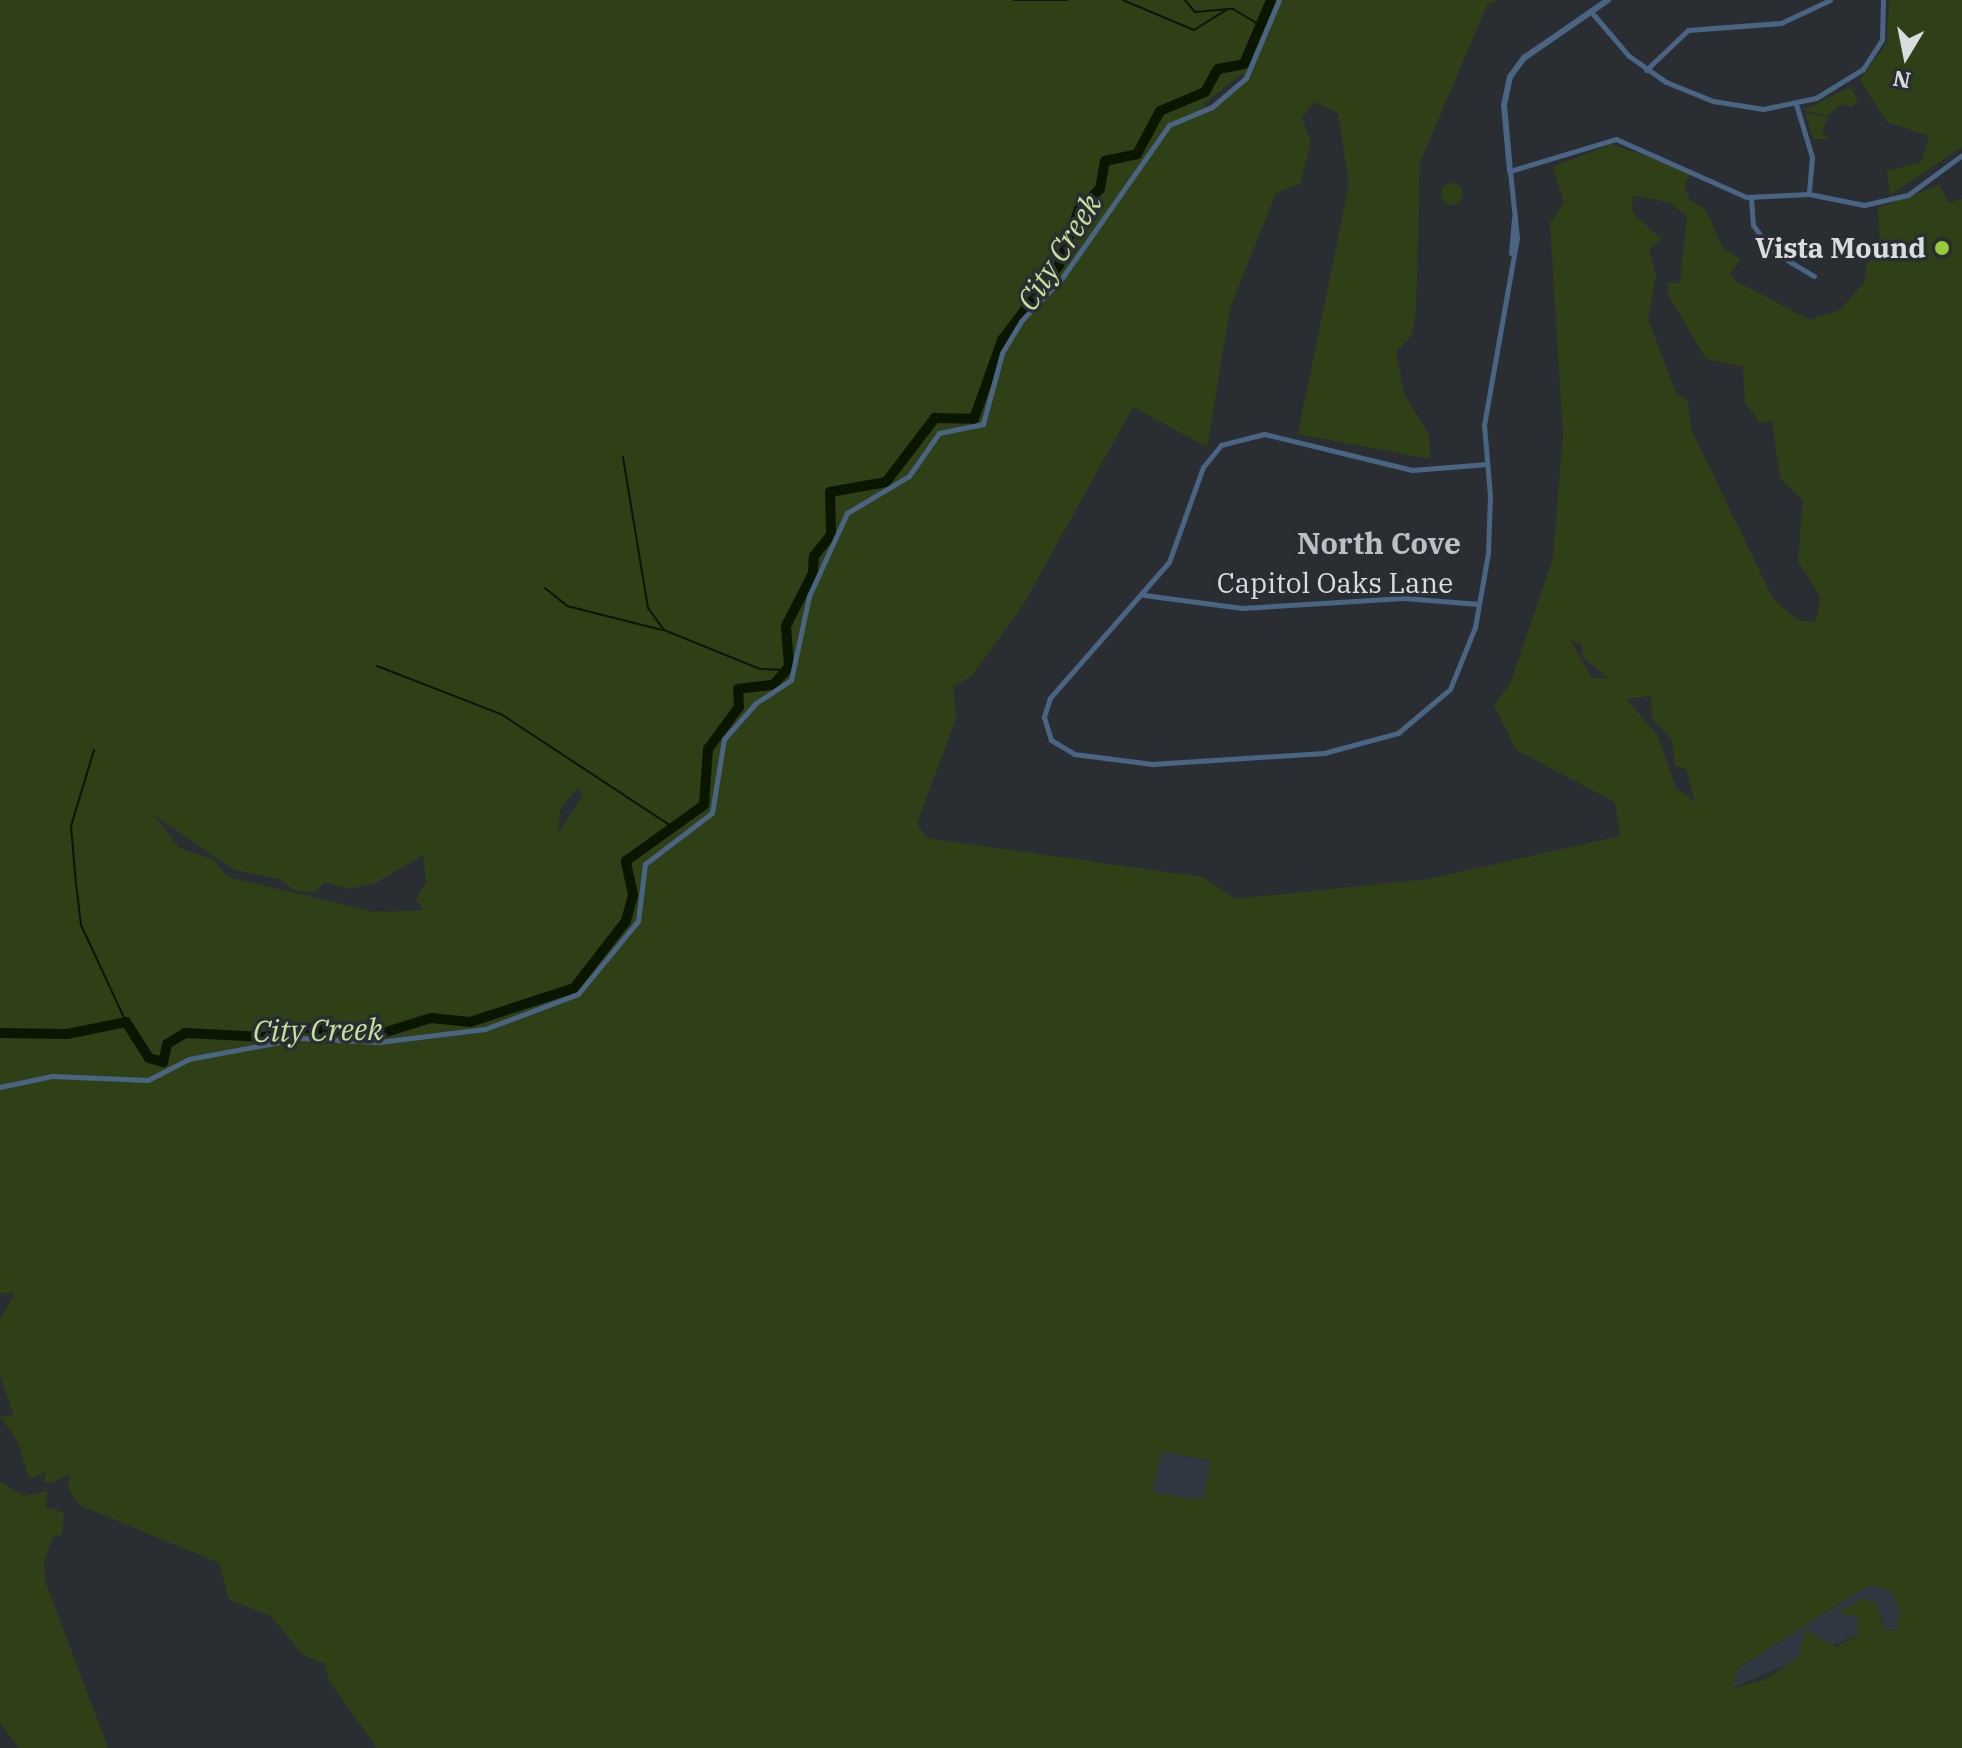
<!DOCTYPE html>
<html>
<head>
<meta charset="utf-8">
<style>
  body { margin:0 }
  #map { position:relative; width:1962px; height:1748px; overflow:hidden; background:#2a2e33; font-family:"IBM Plex Serif",serif }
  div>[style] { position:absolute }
  .built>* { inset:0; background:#2f3741; transform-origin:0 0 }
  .green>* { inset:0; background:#304016 }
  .round { border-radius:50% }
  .stream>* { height:2px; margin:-1px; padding:0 1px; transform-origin:1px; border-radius:1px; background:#0b1600 }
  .river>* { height:10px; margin:-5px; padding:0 5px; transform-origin:5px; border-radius:5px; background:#0b1600 }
  .minor>* { height:5px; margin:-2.5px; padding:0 2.5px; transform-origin:2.5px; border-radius:2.5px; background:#4a6483 }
  .tertiary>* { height:6px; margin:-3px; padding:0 3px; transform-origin:3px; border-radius:3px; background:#4a6483 }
  .dots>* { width:22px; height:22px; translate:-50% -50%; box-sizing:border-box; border:4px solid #2a2e33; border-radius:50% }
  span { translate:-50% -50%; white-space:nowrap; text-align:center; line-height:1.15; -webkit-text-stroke:7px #2a2e33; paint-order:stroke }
  .poi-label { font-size:28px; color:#dadde0; font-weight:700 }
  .right { translate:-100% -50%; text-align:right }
  .street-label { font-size:28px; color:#dadde0 }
  .water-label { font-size:30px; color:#c3e29a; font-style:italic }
  .neighbourhood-label { font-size:30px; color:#bbc0c7; font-weight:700 }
  .north { position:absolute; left:1866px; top:16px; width:80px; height:80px; -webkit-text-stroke:6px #2a2e33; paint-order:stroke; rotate:190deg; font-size:22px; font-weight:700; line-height:32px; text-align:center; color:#dadde0 }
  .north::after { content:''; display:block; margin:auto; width:28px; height:36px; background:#dadde0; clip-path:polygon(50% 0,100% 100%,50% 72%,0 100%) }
</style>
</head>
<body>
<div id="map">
  <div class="built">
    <i style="left:1161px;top:1451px;width:51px;height:43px;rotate:11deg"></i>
    <i style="clip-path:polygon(1869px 1585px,1891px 1591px,1900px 1610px,1897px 1630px,1885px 1631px,1881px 1614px,1839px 1613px,1859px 1617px,1857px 1635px,1732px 1688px,1738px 1668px)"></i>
  </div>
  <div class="green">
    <i style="clip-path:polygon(evenodd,0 0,1498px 0,1487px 5px,1420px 162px,1416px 310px,1412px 335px,1396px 352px,1404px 394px,1429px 435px,1430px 459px,1298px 434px,1349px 184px,1338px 113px,1314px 102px,1302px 118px,1311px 142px,1300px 184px,1276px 193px,1230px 308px,1207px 447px,1133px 407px,1023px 605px,971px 677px,953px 686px,956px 719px,917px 823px,926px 838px,1202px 877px,1236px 899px,1428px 879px,1620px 836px,1615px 802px,1516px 750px,1494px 705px,1510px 684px,1553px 558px,1563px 435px,1550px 223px,1564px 203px,1553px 167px,1611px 144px,1691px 172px,1684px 187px,1690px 200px,1706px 210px,1722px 247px,1741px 260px,1730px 273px,1736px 281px,1810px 320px,1840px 310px,1864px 282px,1867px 262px,1881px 258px,1878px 208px,1939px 185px,1948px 203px,1962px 199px,1962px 1748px,377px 1748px,329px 1681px,325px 1664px,304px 1656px,271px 1616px,229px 1600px,219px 1563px,79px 1505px,68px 1488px,70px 1473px,55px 1482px,44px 1482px,46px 1472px,29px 1479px,18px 1442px,0 1416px,14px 1416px,0 1375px,0 1320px,15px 1293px,0 1293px,0 0,1241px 74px,1247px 81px,1207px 111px,1205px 103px,1241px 74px,0 0,1633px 195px,1670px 203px,1687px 216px,1680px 283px,1667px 283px,1669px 296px,1706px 359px,1743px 366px,1745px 402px,1760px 423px,1772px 420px,1780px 478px,1803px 501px,1798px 561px,1820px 597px,1816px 622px,1799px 621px,1773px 599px,1691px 429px,1688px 401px,1676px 393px,1648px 319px,1656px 275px,1649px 249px,1661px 239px,1632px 212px,1633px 195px,0 0,1570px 640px,1582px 644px,1582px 656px,1608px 678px,1592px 678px,1570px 640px,0 0,1651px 696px,1652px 718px,1672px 740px,1675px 766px,1686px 769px,1695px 802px,1676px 788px,1657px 734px,1626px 699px,1651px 696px,0 0,577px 788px,583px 795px,558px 834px,560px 810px,577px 788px,0 0,153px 814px,234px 870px,280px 879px,295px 891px,314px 892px,325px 882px,349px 889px,375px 883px,423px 855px,426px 882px,416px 900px,424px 910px,374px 912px,228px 877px,214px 860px,179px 848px,153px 814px,0 0,1162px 1452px,1210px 1460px,1203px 1500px,1152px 1492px,1162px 1452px,0 0,1869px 1585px,1891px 1591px,1900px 1610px,1897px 1630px,1885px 1631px,1876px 1602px,1862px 1598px,1837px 1614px,1859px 1617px,1857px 1635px,1836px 1647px,1805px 1629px,1799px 1657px,1764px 1680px,1733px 1688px,1738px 1668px,1869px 1585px)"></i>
    <i style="clip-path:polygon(1889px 0,1962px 0,1962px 147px,1890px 195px,1887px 171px,1921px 162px,1929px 136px,1887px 122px,1860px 80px,1887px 43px)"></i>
    <i style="clip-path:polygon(1850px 87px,1858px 100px,1852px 107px,1841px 104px,1827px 116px,1804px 110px)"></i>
    <i style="clip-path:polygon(1805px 112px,1828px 118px,1822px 133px,1831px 139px,1813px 139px)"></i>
    <i class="round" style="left:1441px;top:183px;width:22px;height:22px"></i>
    <i style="clip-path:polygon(0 1482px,25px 1496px,47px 1491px,46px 1507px,64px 1513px,62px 1535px,53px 1536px,44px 1561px,45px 1581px,108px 1748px,19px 1748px,0 1723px)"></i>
  </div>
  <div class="stream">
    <i style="left:1014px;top:0;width:53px"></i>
    <i style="left:1123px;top:0;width:77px;rotate:22.9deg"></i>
    <i style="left:1194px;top:30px;width:38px;rotate:-32deg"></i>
    <i style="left:1185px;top:0;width:16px;rotate:50deg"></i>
    <i style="left:1195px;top:12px;width:38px;rotate:-5deg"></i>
    <i style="left:1233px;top:9px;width:33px;rotate:31deg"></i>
    <i style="left:623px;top:457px;width:153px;rotate:80.6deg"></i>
    <i style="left:648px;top:608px;width:27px;rotate:54deg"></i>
    <i style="left:664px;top:630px;width:104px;rotate:22.1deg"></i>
    <i style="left:760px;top:669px;width:27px;rotate:2deg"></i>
    <i style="left:545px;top:588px;width:28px;rotate:39deg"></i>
    <i style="left:567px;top:606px;width:98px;rotate:14.2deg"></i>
    <i style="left:377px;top:666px;width:133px;rotate:21.2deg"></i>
    <i style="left:501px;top:714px;width:207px;rotate:33.4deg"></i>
    <i style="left:94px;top:750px;width:79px;rotate:106.8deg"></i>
    <i style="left:71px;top:826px;width:58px;rotate:85.1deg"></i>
    <i style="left:76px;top:884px;width:41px;rotate:83deg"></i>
    <i style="left:81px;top:925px;width:107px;rotate:65.1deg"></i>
  </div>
  <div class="river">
    <i style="left:0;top:1033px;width:67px;rotate:0.9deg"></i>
    <i style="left:67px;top:1034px;width:60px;rotate:-11.5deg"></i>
    <i style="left:126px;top:1022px;width:43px;rotate:57.4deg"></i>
    <i style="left:149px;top:1058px;width:15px;rotate:16deg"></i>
    <i style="left:163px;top:1062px;width:18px;rotate:-77deg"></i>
    <i style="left:167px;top:1044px;width:21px;rotate:-31deg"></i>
    <i style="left:185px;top:1033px;width:79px;rotate:2.9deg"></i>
    <i style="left:264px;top:1037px;width:36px;rotate:-14deg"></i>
    <i style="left:299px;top:1028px;width:87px;rotate:2.6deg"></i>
    <i style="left:386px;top:1032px;width:47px;rotate:-17.3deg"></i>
    <i style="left:431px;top:1018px;width:39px;rotate:6deg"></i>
    <i style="left:470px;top:1022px;width:109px;rotate:-18.1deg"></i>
    <i style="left:574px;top:988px;width:85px;rotate:-52.2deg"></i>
    <i style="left:626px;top:921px;width:27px;rotate:-75deg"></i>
    <i style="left:633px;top:895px;width:35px;rotate:-102deg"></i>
    <i style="left:626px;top:861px;width:96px;rotate:-35.7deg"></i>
    <i style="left:704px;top:805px;width:56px;rotate:-85.9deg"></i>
    <i style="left:708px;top:749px;width:52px;rotate:-53.6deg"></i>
    <i style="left:739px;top:707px;width:18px;rotate:-93deg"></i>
    <i style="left:738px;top:689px;width:35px;rotate:-7deg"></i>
    <i style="left:773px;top:685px;width:24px;rotate:-48deg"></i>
    <i style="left:789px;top:667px;width:41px;rotate:-94.2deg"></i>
    <i style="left:786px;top:626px;width:59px;rotate:-63deg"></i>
    <i style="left:813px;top:573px;width:17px;rotate:-87deg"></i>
    <i style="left:814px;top:556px;width:27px;rotate:-51deg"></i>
    <i style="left:831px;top:535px;width:43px;rotate:-91.3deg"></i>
    <i style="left:830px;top:492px;width:57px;rotate:-10.1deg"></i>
    <i style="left:886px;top:482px;width:81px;rotate:-52.6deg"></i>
    <i style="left:935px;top:418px;width:39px;rotate:1deg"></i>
    <i style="left:974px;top:419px;width:84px;rotate:-70.5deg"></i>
    <i style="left:1002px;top:340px;width:94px;rotate:-52.8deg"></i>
    <i style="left:1059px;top:265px;width:59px;rotate:-70.3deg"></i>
    <i style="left:1079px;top:209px;width:29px;rotate:-44deg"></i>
    <i style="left:1100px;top:189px;width:28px;rotate:-80deg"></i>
    <i style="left:1105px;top:161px;width:33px;rotate:-12deg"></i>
    <i style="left:1137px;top:154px;width:49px;rotate:-61.9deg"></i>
    <i style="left:1160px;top:111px;width:49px;rotate:-22.9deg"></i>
    <i style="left:1205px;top:92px;width:26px;rotate:-61deg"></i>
    <i style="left:1218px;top:69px;width:26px;rotate:-11deg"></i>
    <i style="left:1244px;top:64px;width:69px;rotate:-67.1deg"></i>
  </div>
  <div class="minor">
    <i style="left:1593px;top:14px;width:55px;rotate:49.4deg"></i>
    <i style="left:1629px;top:56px;width:45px;rotate:35.1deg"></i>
    <i style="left:1666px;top:82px;width:51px;rotate:22deg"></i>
    <i style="left:1713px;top:101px;width:51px;rotate:9.1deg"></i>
    <i style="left:1763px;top:109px;width:54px;rotate:-11.7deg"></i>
    <i style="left:1816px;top:98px;width:55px;rotate:-31.7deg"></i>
    <i style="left:1863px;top:69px;width:35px;rotate:-57deg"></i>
    <i style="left:1882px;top:40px;width:40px;rotate:-88.6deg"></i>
    <i style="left:1646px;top:70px;width:58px;rotate:-43.6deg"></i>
    <i style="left:1688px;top:30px;width:93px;rotate:-4.3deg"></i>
    <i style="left:1781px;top:23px;width:54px;rotate:-25.1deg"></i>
    <i style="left:1796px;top:104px;width:55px;rotate:73.2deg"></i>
    <i style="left:1812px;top:157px;width:37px;rotate:95deg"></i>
    <i style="left:1751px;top:198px;width:27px;rotate:86deg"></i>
    <i style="left:1753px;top:225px;width:32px;rotate:54deg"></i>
    <i style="left:1772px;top:251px;width:49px;rotate:30.8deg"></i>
    <i style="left:1511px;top:253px;width:36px;rotate:-85deg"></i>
    <i style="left:1487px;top:464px;width:75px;rotate:175.4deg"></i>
    <i style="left:1412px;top:470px;width:152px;rotate:-166.3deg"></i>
    <i style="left:1264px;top:434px;width:44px;rotate:165.7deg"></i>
    <i style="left:1221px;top:445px;width:28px;rotate:129deg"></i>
    <i style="left:1203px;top:467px;width:101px;rotate:109.7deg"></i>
    <i style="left:1169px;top:562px;width:181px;rotate:131.2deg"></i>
    <i style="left:1050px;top:698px;width:20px;rotate:108deg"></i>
    <i style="left:1044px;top:717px;width:24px;rotate:73deg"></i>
    <i style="left:1051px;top:740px;width:27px;rotate:31deg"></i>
    <i style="left:1074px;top:754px;width:79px;rotate:7.3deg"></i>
    <i style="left:1152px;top:764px;width:172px;rotate:-3.7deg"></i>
    <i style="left:1324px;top:753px;width:77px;rotate:-15.1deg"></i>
    <i style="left:1398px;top:733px;width:68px;rotate:-40.2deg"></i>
    <i style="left:1450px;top:689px;width:67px;rotate:-68deg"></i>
    <i style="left:1475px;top:627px;width:75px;rotate:-80deg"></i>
    <i style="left:1488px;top:553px;width:57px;rotate:-88deg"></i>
    <i style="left:1490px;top:496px;width:71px;rotate:-94.8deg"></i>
    <i style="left:1484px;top:425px;width:190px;rotate:-80deg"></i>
    <i style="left:1517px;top:238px;width:67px;rotate:-96deg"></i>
    <i style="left:1510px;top:171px;width:111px;rotate:-16.8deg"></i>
    <i style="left:1616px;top:139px;width:142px;rotate:24deg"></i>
    <i style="left:1746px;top:197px;width:63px;rotate:-2.7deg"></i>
    <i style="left:1809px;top:194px;width:56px;rotate:11.3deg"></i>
    <i style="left:1864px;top:205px;width:45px;rotate:-12.8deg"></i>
    <i style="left:1908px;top:195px;width:67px;rotate:-36.5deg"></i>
    <i style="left:1144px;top:595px;width:99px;rotate:7.6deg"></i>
    <i style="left:1242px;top:608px;width:162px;rotate:-3.5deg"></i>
    <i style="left:1404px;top:598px;width:75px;rotate:4.6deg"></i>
    <i style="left:0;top:1087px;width:53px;rotate:-11.9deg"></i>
    <i style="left:52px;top:1076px;width:96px;rotate:2.4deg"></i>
    <i style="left:148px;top:1080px;width:46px;rotate:-27.1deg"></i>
    <i style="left:189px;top:1059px;width:114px;rotate:-10.6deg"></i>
    <i style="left:301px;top:1038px;width:77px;rotate:3deg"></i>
    <i style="left:378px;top:1042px;width:108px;rotate:-6.9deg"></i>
    <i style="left:485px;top:1029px;width:99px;rotate:-20.6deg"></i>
    <i style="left:578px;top:994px;width:94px;rotate:-50.6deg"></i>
    <i style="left:638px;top:921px;width:57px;rotate:-83deg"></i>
    <i style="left:645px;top:864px;width:84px;rotate:-37.3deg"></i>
    <i style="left:712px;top:813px;width:75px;rotate:-80.8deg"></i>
    <i style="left:724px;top:739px;width:48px;rotate:-48.4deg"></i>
    <i style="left:756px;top:703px;width:42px;rotate:-33.3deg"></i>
    <i style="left:791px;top:680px;width:86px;rotate:-77.9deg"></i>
    <i style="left:809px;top:596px;width:91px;rotate:-65.4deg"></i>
    <i style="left:847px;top:513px;width:72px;rotate:-30.8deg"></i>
    <i style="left:909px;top:476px;width:52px;rotate:-55.1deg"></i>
    <i style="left:939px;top:433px;width:45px;rotate:-11.6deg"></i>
    <i style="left:983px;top:424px;width:73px;rotate:-75deg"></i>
    <i style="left:1002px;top:353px;width:37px;rotate:-59deg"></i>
    <i style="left:1021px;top:321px;width:59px;rotate:-46.4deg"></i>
    <i style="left:1062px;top:278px;width:187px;rotate:-55deg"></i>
    <i style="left:1169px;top:125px;width:47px;rotate:-22.7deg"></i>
    <i style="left:1212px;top:107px;width:45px;rotate:-40.5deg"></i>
    <i style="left:1246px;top:78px;width:85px;rotate:-67.1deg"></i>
  </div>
  <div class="tertiary">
    <i style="left:1510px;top:171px;width:66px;rotate:-95.2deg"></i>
    <i style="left:1504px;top:105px;width:29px;rotate:-78deg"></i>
    <i style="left:1510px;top:77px;width:24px;rotate:-54deg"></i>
    <i style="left:1524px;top:58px;width:102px;rotate:-34.6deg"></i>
  </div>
  <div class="dots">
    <i style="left:1942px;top:248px;background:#98cb37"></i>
  </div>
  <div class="poi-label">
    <span class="right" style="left:1926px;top:248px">Vista Mound</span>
  </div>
  <div class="street-label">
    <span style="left:1335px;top:583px">Capitol Oaks Lane</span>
  </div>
  <div class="water-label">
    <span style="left:1059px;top:252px;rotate:-58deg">City Creek</span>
    <span style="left:318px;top:1030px;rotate:-1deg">City Creek</span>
  </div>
  <div class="neighbourhood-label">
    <span style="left:1379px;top:543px">North Cove</span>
  </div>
  <div class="north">N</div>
</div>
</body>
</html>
